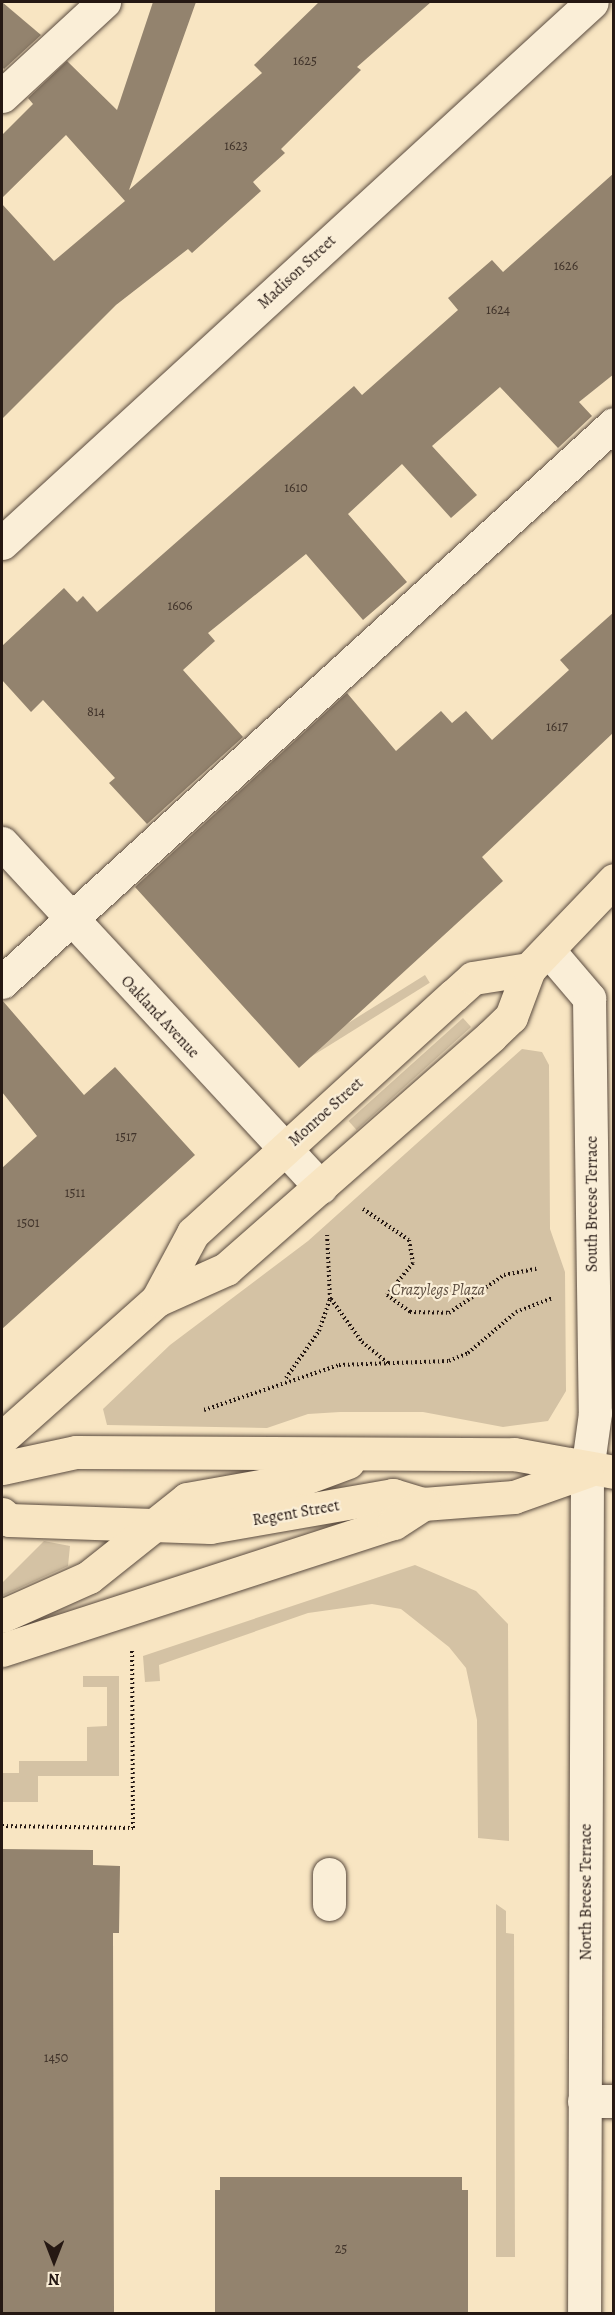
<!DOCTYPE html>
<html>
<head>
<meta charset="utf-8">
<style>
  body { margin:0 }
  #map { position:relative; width:615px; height:2315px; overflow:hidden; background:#f8e5c2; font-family:Alegreya,serif }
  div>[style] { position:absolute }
  .green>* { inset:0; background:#d4c2a4; transform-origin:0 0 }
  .building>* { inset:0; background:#93836e }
  .path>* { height:4px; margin-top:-2px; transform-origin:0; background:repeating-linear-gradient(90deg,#251813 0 1.5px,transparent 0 4.5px) }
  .roads { filter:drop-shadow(0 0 2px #5a4b3f) drop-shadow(0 0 2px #5a4b3f) }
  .minor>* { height:33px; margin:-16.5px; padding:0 16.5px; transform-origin:16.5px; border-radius:16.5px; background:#faeed7 }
  .major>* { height:33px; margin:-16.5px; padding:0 16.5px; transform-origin:16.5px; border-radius:16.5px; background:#f8e5c2 }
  span { translate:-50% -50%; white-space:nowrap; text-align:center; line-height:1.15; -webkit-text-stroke:4.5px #faeed7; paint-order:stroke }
  .number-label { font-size:14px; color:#40332a }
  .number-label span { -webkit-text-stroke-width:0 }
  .street-label { font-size:16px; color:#251813 }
  .park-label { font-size:16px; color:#5a4b3e; font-style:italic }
  .frame { position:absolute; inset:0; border:3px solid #251813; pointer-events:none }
  .north { position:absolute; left:24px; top:2231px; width:60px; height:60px; -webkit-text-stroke:4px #faeed7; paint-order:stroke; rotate:180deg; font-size:16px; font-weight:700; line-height:24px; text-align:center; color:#251813 }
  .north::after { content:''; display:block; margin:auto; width:21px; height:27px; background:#251813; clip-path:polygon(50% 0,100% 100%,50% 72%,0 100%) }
</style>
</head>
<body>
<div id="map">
  <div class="green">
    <i style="left:425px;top:975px;width:9px;height:156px;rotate:58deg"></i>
    <i style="left:463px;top:1018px;width:12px;height:154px;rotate:48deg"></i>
    <i style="clip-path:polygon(522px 1049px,542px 1052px,549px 1065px,550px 1229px,565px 1272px,566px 1391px,548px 1421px,503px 1427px,423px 1412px,340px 1412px,308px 1414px,267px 1428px,107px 1425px,103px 1409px,170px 1345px,308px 1241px)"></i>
    <i style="clip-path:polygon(44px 1541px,70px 1546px,68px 1566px,2px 1596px,2px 1583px)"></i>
    <i style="clip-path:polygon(415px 1565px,476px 1591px,508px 1624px,509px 1841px,478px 1838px,477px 1720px,466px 1668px,449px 1647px,401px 1609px,372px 1604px,308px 1613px,159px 1665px,160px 1681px,145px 1682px,143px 1656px)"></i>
    <i style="clip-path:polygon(83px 1676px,119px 1676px,119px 1776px,38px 1776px,38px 1802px,2px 1802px,2px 1773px,19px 1773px,19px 1761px,87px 1761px,87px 1727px,107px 1726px,107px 1687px,83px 1687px)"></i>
    <i style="clip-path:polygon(496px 1904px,506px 1911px,506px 1933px,514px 1934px,515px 2257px,496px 2257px)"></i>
  </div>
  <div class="building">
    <i style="clip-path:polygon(2px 2px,41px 35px,4px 69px,2px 67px)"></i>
    <i style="clip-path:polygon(153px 2px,196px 2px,129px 190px,262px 73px,254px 65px,319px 2px,431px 2px,357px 67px,361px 70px,281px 149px,285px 153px,253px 182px,261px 191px,192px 253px,188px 249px,116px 305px,2px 419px,2px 204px,54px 261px,125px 201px,66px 135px,2px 198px,2px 135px,33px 104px,28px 98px,67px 61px,117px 110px)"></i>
    <i style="clip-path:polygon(614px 173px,614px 374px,579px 402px,592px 416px,558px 448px,500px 387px,432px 446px,477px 495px,451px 518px,402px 464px,348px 514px,407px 582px,363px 620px,306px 554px,208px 633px,215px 641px,183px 670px,243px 737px,147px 824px,109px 783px,115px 778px,43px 700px,31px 712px,2px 680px,2px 646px,64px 588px,77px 602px,83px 596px,97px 612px,354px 386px,362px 395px,458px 310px,448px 298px,492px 260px,503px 272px)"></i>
    <i style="clip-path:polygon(614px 612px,614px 732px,482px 857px,503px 881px,299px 1068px,135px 887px,347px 693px,396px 751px,441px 711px,452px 723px,466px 711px,492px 740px,569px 670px,560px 660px)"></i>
    <i style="clip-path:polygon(2px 1000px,84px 1095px,115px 1067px,195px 1155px,2px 1329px,2px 1168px,37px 1136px,2px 1092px)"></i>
    <i style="clip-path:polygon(2px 1849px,93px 1850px,93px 1865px,120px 1866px,119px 1933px,113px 1933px,114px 2313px,2px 2313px)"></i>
    <i style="clip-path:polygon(220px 2177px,462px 2177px,462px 2190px,468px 2190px,468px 2313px,215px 2313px,215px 2190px,220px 2190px)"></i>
  </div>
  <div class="path">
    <i style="left:363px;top:1209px;width:55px;rotate:34deg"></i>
    <i style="left:409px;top:1240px;width:23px;rotate:80deg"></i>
    <i style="left:413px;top:1263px;width:41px;rotate:129.1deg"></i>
    <i style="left:387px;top:1295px;width:29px;rotate:36deg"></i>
    <i style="left:410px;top:1312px;width:39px;rotate:1deg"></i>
    <i style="left:449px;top:1313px;width:67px;rotate:-34.6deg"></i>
    <i style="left:504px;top:1275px;width:33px;rotate:-11deg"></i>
    <i style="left:331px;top:1299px;width:53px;rotate:54.2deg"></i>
    <i style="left:362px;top:1342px;width:35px;rotate:39deg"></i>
    <i style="left:286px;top:1378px;width:57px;rotate:-54.9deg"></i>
    <i style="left:319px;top:1331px;width:34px;rotate:-71deg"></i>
    <i style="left:330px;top:1299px;width:65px;rotate:-92.6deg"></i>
    <i style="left:204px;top:1410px;width:142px;rotate:-18.4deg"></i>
    <i style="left:339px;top:1365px;width:110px;rotate:-2.1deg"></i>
    <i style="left:449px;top:1361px;width:21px;rotate:-23deg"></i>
    <i style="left:468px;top:1353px;width:63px;rotate:-40.5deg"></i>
    <i style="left:516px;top:1312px;width:40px;rotate:-21deg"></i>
    <i style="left:2px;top:1826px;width:131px;rotate:0.9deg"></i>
    <i style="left:133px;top:1828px;width:179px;rotate:-90.3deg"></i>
  </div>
  <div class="roads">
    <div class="minor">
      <i style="left:2px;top:96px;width:139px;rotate:-42.7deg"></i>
      <i style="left:2px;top:543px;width:800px;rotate:-42.52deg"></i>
      <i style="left:2px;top:843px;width:469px;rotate:47.2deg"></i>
      <i style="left:549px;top:951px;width:62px;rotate:49.6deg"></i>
      <i style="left:589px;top:998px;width:415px;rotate:89.2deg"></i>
      <i style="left:595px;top:1413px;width:59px;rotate:97.9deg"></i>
      <i style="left:587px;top:1471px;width:843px;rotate:90.2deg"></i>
      <i style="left:2px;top:982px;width:828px;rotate:-42.36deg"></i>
      <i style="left:329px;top:1874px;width:30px;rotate:90deg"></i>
      <i style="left:584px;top:2101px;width:30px"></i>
    </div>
    <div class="major">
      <i style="left:157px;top:1300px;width:76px;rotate:-61.8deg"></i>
      <i style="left:193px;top:1233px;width:353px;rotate:-42.4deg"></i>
      <i style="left:454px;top:995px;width:25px;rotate:-42deg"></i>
      <i style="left:473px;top:978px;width:57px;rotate:-9.1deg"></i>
      <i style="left:2px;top:1438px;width:208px;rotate:-41.7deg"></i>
      <i style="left:157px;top:1300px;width:76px;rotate:-24.2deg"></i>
      <i style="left:226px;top:1269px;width:353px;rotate:-41.3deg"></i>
      <i style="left:491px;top:1036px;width:28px;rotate:-44deg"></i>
      <i style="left:511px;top:1017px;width:51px;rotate:-69.4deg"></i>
      <i style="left:529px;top:969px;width:123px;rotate:-46.3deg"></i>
      <i style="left:2px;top:1468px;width:76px;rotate:-12.2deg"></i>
      <i style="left:76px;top:1452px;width:438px;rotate:0.3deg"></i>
      <i style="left:514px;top:1454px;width:102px;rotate:10.2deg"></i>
      <i style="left:2px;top:1514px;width:9px;rotate:41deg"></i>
      <i style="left:9px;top:1520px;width:201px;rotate:2deg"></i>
      <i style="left:210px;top:1527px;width:186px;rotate:-9.9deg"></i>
      <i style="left:393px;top:1495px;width:31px;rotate:17deg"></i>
      <i style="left:423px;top:1504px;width:91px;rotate:-4.4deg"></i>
      <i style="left:514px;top:1497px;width:77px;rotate:-19.6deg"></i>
      <i style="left:2px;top:1616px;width:95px;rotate:-24.1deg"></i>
      <i style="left:89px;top:1577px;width:125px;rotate:-38.5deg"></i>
      <i style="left:187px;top:1499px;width:120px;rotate:-10.1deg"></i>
      <i style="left:305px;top:1478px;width:46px;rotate:-20.4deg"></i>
      <i style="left:2px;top:1650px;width:412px;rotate:-18deg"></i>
      <i style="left:394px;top:1523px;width:35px;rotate:-33deg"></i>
    </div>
  </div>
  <div class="number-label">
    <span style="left:305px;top:61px">1625</span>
    <span style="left:236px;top:146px">1623</span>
    <span style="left:566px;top:266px">1626</span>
    <span style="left:498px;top:310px">1624</span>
    <span style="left:296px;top:488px">1610</span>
    <span style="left:180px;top:606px">1606</span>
    <span style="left:96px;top:712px">814</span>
    <span style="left:557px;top:727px">1617</span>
    <span style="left:126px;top:1137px">1517</span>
    <span style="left:75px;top:1193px">1511</span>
    <span style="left:28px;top:1223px">1501</span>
    <span style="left:56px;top:2058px">1450</span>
    <span style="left:341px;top:2249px">25</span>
  </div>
  <div class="street-label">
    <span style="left:297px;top:272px;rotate:-43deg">Madison Street</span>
    <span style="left:160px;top:1017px;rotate:47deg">Oakland Avenue</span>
    <span style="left:326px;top:1112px;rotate:-42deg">Monroe Street</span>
    <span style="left:592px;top:1204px;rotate:-90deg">South Breese Terrace</span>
    <span style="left:296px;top:1513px;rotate:-10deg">Regent Street</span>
    <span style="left:586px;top:1892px;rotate:-90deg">North Breese Terrace</span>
  </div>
  <div class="park-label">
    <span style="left:438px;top:1290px">Crazylegs Plaza</span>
  </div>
  <div class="frame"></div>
  <div class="north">N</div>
</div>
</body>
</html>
